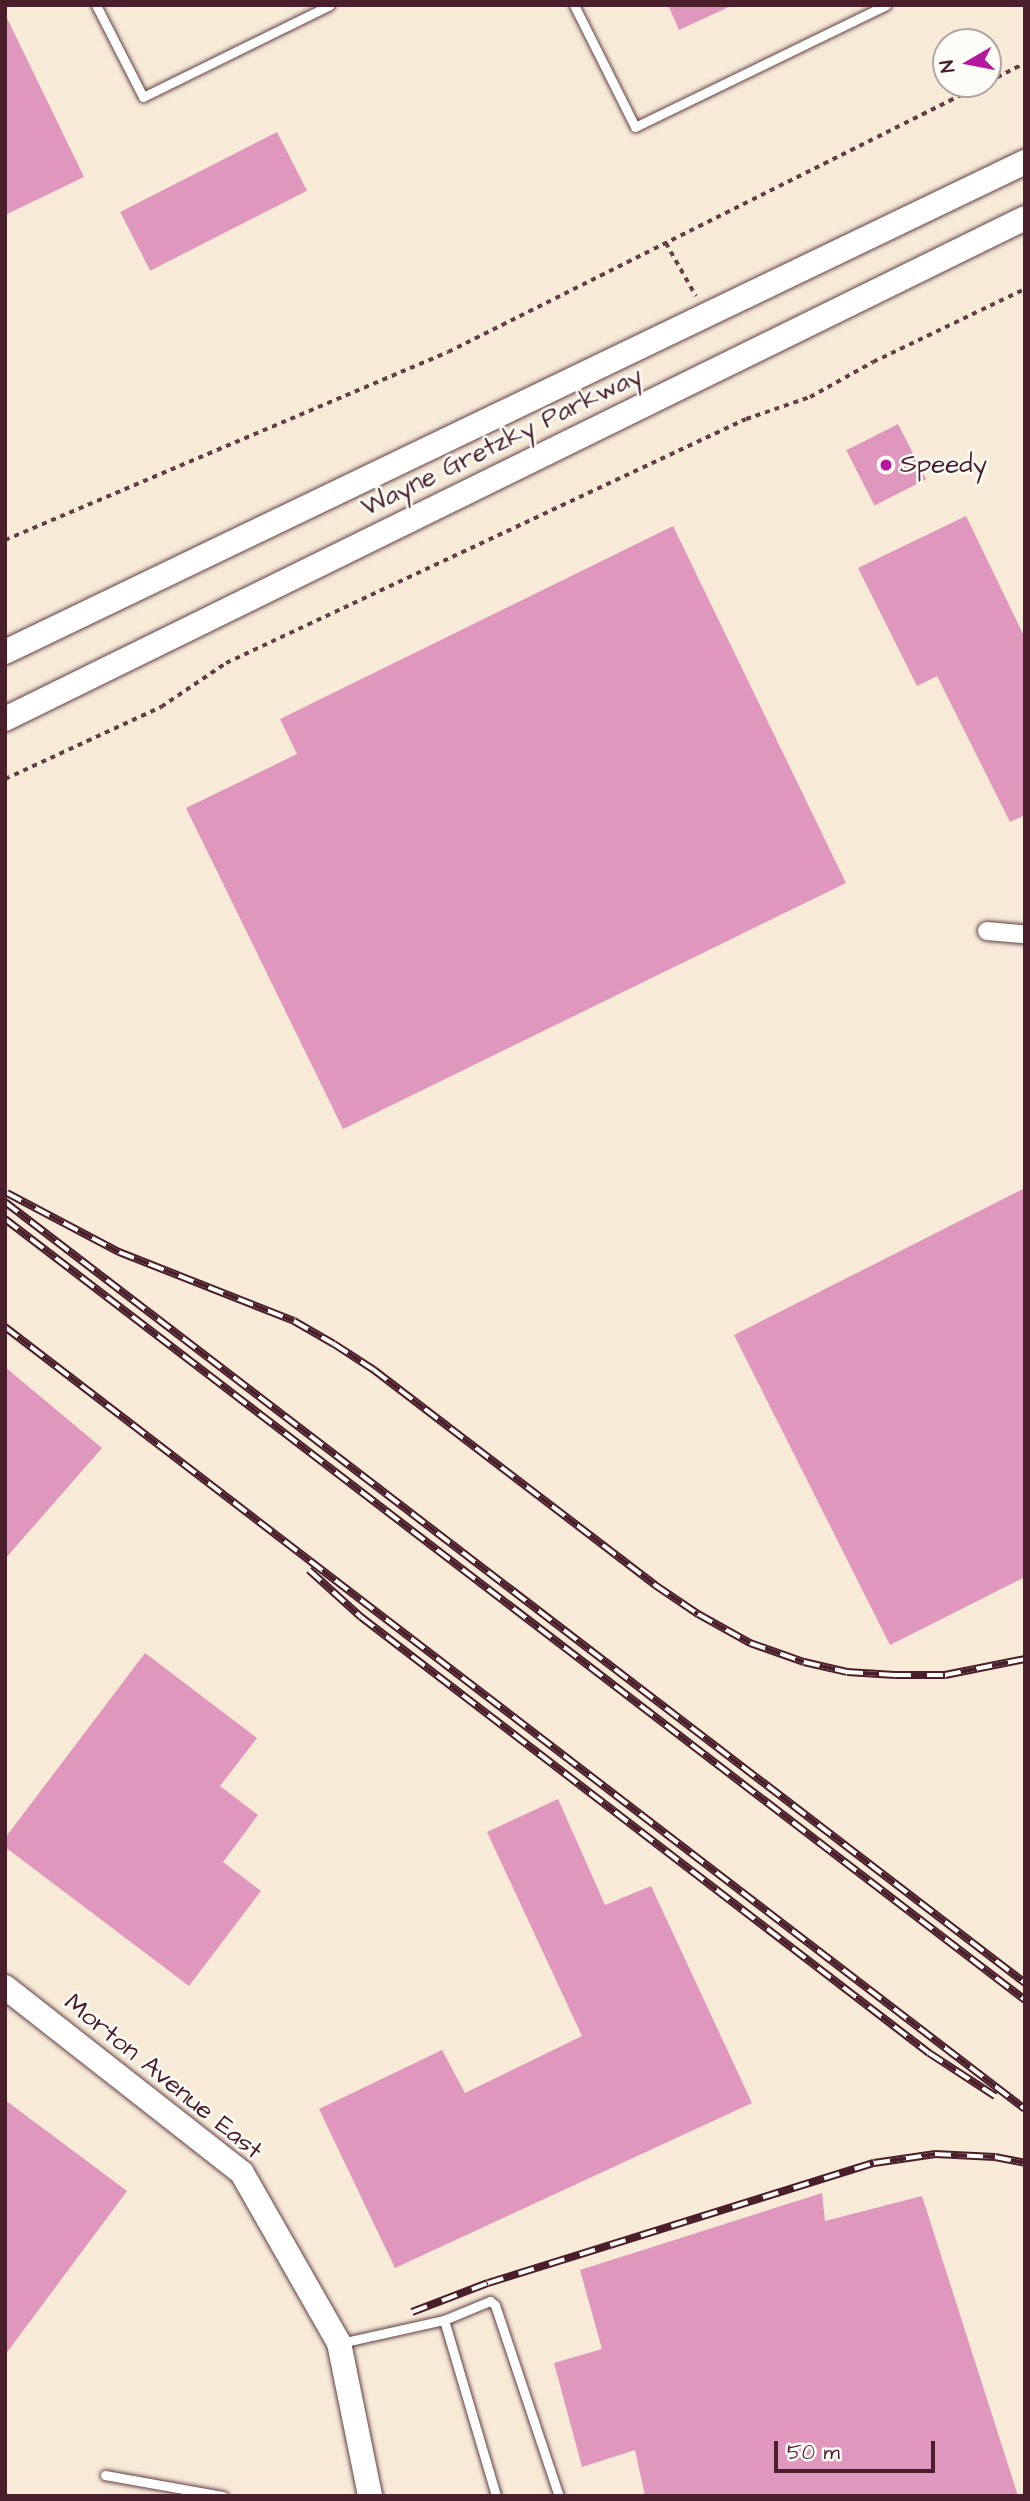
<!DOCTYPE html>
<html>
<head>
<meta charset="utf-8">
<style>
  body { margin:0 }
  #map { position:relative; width:1030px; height:2501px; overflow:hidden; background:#f7ebd8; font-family:"Architects Daughter",sans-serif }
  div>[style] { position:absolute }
  .building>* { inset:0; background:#e097bd; transform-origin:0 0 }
  .path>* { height:3.5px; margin-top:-1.75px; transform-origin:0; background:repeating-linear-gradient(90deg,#643e45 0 5px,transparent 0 10px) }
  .roads { filter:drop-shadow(0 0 2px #643e45) drop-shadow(0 0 2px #643e45) }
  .lane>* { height:9px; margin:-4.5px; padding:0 4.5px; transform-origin:4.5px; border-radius:4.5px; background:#fff }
  .street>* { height:18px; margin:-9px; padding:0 9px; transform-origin:9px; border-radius:9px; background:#fff }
  .secondary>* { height:24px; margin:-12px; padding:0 12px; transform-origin:12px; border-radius:12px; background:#fff }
  .rail>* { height:8px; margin-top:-4px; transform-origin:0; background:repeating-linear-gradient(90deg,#fdfcf7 0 16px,#4a1f2b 0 32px); box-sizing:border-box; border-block:2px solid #4a1f2b }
  .dots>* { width:19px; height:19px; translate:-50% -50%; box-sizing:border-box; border:4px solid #fdfcf7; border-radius:50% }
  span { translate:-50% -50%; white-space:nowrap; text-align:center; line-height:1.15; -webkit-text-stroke:5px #fdfcf7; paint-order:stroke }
  .street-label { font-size:26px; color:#4a1f2b }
  .poi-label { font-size:26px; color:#4a1f2b }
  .left { translate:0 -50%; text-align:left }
  .frame { position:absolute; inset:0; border:7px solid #4a1f2b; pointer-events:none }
  .north { position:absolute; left:932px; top:28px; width:70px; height:70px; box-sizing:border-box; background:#fdfcf7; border:2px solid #b5a4a5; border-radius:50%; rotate:260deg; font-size:19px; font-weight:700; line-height:28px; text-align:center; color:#4a1f2b }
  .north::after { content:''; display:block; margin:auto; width:24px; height:32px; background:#b5179e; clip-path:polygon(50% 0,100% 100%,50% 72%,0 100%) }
  .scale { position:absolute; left:774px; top:2441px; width:161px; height:32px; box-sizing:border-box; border:4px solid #4a1f2b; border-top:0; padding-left:9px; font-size:21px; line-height:24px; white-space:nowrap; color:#4a1f2b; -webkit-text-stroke:5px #fdfcf7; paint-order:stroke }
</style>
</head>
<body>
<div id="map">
  <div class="building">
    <i style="clip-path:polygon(668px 5px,733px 5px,679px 30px)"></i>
    <i style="clip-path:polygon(5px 14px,84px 177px,5px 215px)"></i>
    <i style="left:277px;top:132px;width:66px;height:176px;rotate:63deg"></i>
    <i style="left:898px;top:424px;width:62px;height:58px;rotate:63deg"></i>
    <i style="clip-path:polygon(966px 516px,1025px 638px,1025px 815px,1010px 822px,937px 676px,917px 686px,858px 568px)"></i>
    <i style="clip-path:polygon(673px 526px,846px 883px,343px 1129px,186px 808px,297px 754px,280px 719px)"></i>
    <i style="clip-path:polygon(1025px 1188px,1025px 1577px,890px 1645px,734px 1335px)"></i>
    <i style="clip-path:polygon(5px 1367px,102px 1448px,5px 1559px)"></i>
    <i style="clip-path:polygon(145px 1653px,257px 1738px,220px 1786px,258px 1815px,223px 1862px,261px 1891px,189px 1986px,5px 1847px,5px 1838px)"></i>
    <i style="clip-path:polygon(558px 1799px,605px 1905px,651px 1886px,752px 2103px,395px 2268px,319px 2109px,442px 2050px,465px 2093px,582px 2036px,487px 1832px)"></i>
    <i style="clip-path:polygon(5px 2100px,127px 2191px,5px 2355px)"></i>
    <i style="clip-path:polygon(822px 2193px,825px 2221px,922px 2196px,1018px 2496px,645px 2496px,635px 2450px,582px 2467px,554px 2363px,602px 2349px,580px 2270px)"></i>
  </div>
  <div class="path">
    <i style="left:988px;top:82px;width:42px;rotate:-27.2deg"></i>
    <i style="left:666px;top:243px;width:61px;rotate:60.5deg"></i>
    <i style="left:5px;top:540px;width:481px;rotate:-23deg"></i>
    <i style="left:448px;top:352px;width:598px;rotate:-26.61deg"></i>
    <i style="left:5px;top:779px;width:172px;rotate:-24.8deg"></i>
    <i style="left:161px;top:707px;width:78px;rotate:-34.1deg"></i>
    <i style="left:226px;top:663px;width:574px;rotate:-25.14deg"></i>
    <i style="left:746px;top:419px;width:68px;rotate:-19deg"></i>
    <i style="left:810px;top:397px;width:72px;rotate:-29.1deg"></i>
    <i style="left:873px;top:362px;width:169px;rotate:-25.7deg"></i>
  </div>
  <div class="roads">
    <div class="lane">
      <i style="left:96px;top:5px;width:103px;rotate:62.9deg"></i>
      <i style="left:143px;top:97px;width:208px;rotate:-26.2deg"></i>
      <i style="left:574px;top:5px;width:136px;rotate:63.4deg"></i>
      <i style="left:635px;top:127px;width:279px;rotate:-25.9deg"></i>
      <i style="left:444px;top:2320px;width:50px;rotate:-22.4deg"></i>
      <i style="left:490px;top:2301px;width:6px;rotate:39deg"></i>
      <i style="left:495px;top:2305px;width:201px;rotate:71.5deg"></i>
      <i style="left:341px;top:2343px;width:106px;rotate:-12.6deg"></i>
      <i style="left:444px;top:2320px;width:184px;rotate:73.5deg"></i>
      <i style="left:105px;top:2475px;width:120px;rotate:10.1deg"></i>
    </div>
    <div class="street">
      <i style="left:987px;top:931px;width:38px;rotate:5deg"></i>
    </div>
    <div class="secondary">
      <i style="left:5px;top:652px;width:1132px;rotate:-25.66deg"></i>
      <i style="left:5px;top:719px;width:1136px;rotate:-26.16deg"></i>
      <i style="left:5px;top:1987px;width:301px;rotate:38.1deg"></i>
      <i style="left:242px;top:2173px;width:196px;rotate:60.3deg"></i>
      <i style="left:339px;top:2343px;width:156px;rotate:78.5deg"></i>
    </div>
  </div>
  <div class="rail">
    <i style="left:7px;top:1193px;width:127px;rotate:27.8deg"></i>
    <i style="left:119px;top:1252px;width:188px;rotate:21.5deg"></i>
    <i style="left:294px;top:1321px;width:46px;rotate:29.9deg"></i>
    <i style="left:334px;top:1344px;width:48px;rotate:33deg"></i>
    <i style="left:374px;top:1370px;width:354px;rotate:37.4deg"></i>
    <i style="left:655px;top:1585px;width:52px;rotate:34deg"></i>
    <i style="left:698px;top:1614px;width:60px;rotate:29.1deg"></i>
    <i style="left:750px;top:1643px;width:57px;rotate:19.4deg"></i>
    <i style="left:804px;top:1662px;width:44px;rotate:13.1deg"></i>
    <i style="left:847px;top:1672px;width:48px;rotate:3.6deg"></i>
    <i style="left:895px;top:1675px;width:50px"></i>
    <i style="left:945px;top:1675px;width:82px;rotate:-11.3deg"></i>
    <i style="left:5px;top:1202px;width:1285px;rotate:37.44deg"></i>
    <i style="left:5px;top:1219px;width:1285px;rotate:37.44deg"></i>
    <i style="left:5px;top:1327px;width:1285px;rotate:37.48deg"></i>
    <i style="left:309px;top:1570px;width:70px;rotate:42.1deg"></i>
    <i style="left:361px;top:1617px;width:716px;rotate:37.51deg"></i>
    <i style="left:929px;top:2053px;width:79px;rotate:33.1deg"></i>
    <i style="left:412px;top:2312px;width:81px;rotate:-20.9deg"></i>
    <i style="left:488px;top:2283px;width:404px;rotate:-17.3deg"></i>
    <i style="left:874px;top:2163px;width:62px;rotate:-8.4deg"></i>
    <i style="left:935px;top:2154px;width:60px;rotate:2.9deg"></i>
    <i style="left:995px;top:2157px;width:31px;rotate:11deg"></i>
  </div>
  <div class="dots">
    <i style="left:886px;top:465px;background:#b5179e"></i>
  </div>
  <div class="street-label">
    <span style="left:502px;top:442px;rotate:-26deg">Wayne Gretzky Parkway</span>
    <span style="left:163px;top:2077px;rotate:39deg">Morton Avenue East</span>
  </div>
  <div class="poi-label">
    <span class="left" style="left:900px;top:465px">Speedy</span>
  </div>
  <div class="frame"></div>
  <div class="north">N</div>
  <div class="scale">50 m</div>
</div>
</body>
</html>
